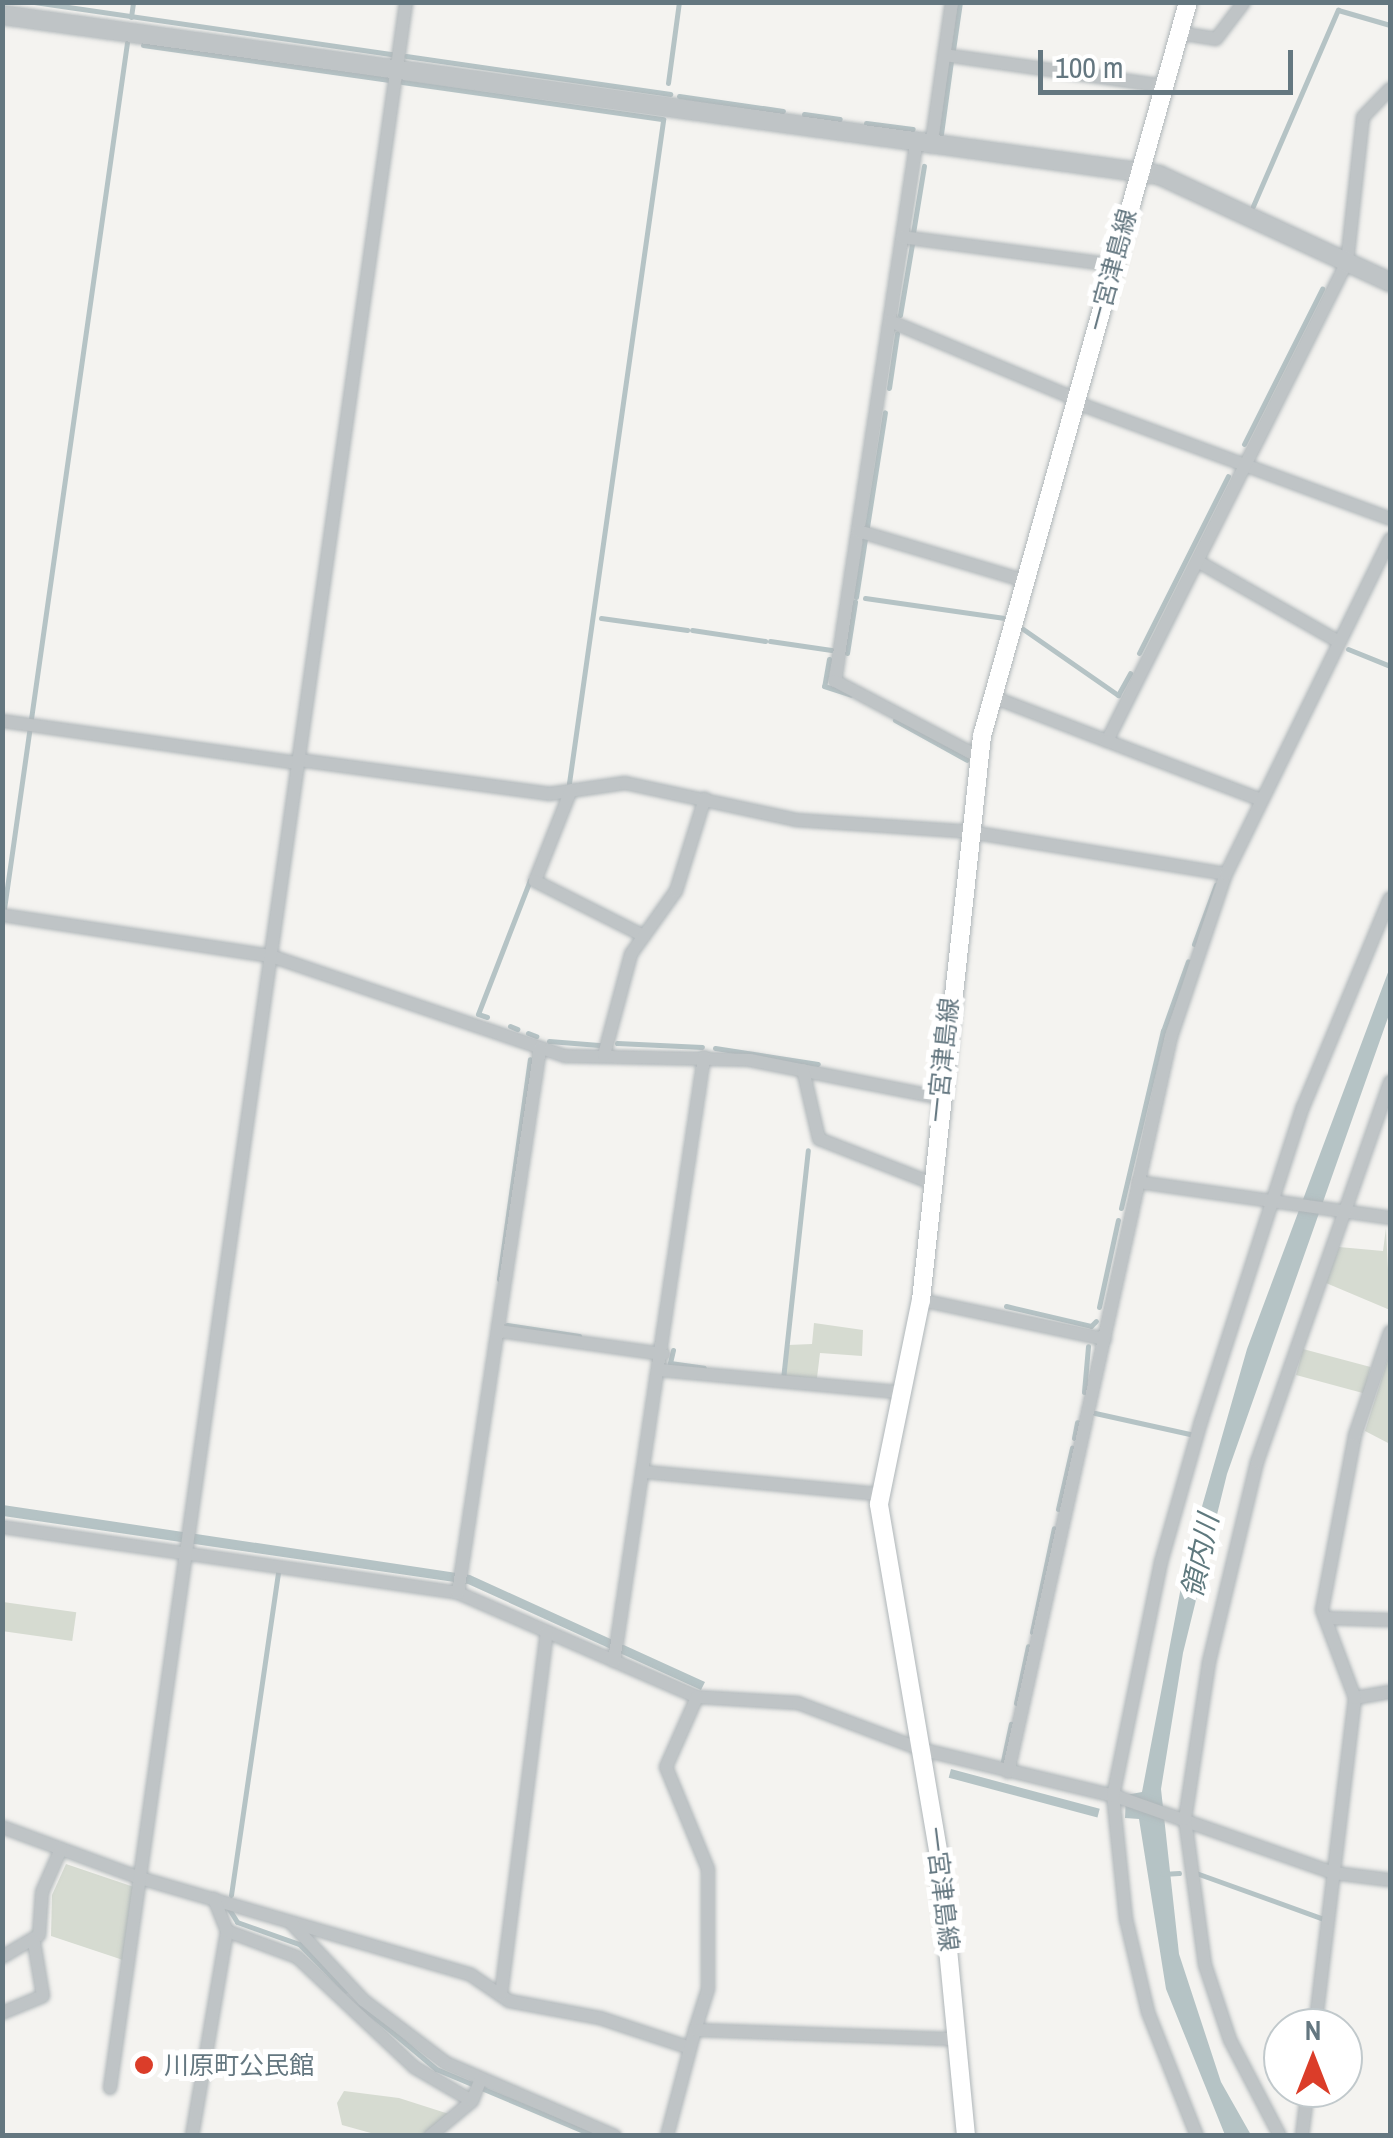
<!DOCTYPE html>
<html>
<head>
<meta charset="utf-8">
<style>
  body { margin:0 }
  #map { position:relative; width:1393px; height:2138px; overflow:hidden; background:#f4f3f0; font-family:"Archivo Narrow","Noto Sans JP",sans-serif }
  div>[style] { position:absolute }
  .green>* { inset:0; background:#d6dbd1; transform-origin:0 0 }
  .water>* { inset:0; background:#b5c3c5; transform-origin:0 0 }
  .stream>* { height:5px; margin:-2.5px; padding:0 2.5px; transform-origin:2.5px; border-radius:2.5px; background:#b5c3c5 }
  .roads { filter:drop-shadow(0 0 2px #afb6b9) drop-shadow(0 0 2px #afb6b9) }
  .minor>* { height:12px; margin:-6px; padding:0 6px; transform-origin:6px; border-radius:6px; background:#bfc4c6 }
  .tertiary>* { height:18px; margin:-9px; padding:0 9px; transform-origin:9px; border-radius:9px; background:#bfc4c6 }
  .secondary>* { height:18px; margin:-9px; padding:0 9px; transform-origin:9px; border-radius:9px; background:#fff }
  .dots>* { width:28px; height:28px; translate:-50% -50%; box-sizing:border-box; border:5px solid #fff; border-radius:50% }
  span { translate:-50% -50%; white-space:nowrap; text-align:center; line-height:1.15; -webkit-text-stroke:10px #fff; paint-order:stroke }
  .street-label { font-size:25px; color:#647780 }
  .poi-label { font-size:25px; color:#647780 }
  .left { translate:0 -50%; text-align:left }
  .water-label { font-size:28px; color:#5f797e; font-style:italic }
  .frame { position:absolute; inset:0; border:5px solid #647780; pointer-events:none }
  .north { position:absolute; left:1263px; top:2008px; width:100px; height:100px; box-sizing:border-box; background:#fff; border:2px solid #c1c9cc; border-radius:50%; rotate:0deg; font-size:28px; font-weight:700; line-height:40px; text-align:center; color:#647780 }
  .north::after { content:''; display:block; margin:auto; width:35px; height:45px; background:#db3d29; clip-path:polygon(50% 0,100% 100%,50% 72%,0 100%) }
  .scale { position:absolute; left:1038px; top:50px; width:255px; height:45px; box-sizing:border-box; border:5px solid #647780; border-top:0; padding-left:12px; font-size:30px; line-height:35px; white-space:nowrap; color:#647780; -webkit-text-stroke:8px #fff; paint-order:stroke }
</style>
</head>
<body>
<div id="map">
  <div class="green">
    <i style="clip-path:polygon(1386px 1228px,1390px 1310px,1326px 1283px,1339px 1247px,1383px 1251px)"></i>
    <i style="clip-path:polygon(814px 1323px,863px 1330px,862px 1356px,820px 1353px,817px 1378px,785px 1377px,788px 1345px,812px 1344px)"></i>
    <i style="left:1303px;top:1349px;width:70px;height:27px;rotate:15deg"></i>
    <i style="clip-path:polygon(1390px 1352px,1390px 1482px,1390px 1444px,1365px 1431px)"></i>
    <i style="left:3px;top:1602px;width:74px;height:29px;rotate:8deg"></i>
    <i style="clip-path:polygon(66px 1864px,134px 1887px,123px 1960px,51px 1936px,52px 1895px)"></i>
    <i style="clip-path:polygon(344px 2091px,399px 2098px,449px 2114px,423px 2135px,378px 2135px,342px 2125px,337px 2103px)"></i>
  </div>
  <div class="water">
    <i style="clip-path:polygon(1390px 967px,1390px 1012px,1227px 1474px,1183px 1653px,1161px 1789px,1179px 1954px,1221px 2082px,1251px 2135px,1225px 2135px,1166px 1989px,1139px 1819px,1125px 1818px,1126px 1795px,1142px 1792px,1185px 1566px,1247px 1349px)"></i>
    <i style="clip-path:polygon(3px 1505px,470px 1575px,705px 1682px,701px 1690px,468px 1584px,3px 1516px)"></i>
    <i style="left:951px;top:1769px;width:154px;height:9px;rotate:15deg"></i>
  </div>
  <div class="stream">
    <i style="left:34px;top:2px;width:362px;rotate:8.3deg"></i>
    <i style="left:131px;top:17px;width:15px;rotate:-82deg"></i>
    <i style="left:143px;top:45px;width:247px;rotate:8.1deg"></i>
    <i style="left:953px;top:50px;width:49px;rotate:-81.7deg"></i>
    <i style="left:406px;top:56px;width:267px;rotate:8.2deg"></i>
    <i style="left:402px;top:82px;width:264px;rotate:8.1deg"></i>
    <i style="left:668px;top:83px;width:82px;rotate:-82.3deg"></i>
    <i style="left:679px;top:96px;width:105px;rotate:8.2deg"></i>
    <i style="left:804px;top:114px;width:36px;rotate:8deg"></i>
    <i style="left:866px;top:123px;width:47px;rotate:7.3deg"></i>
    <i style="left:941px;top:134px;width:74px;rotate:-82.2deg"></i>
    <i style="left:1253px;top:206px;width:214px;rotate:-66.6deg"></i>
    <i style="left:1338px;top:10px;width:54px;rotate:16.1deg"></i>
    <i style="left:913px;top:233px;width:68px;rotate:-80.7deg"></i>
    <i style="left:900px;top:315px;width:72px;rotate:-80.4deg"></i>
    <i style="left:889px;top:388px;width:55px;rotate:-81.6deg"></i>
    <i style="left:1244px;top:444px;width:174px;rotate:-63.3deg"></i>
    <i style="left:867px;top:527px;width:116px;rotate:-81.1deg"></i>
    <i style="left:856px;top:597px;width:59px;rotate:-81.2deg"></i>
    <i style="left:865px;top:598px;width:139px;rotate:8.2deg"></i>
    <i style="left:601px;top:618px;width:87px;rotate:7.9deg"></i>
    <i style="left:1023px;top:629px;width:116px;rotate:34.8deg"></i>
    <i style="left:1118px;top:695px;width:25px;rotate:-61deg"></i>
    <i style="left:692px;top:630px;width:74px;rotate:8.6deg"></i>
    <i style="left:770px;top:641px;width:62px;rotate:8.4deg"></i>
    <i style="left:1348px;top:649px;width:45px;rotate:22deg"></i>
    <i style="left:847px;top:653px;width:52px;rotate:-81.1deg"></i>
    <i style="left:1139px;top:653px;width:198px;rotate:-63.3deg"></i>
    <i style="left:829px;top:659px;width:27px;rotate:100deg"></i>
    <i style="left:824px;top:686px;width:28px;rotate:18deg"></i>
    <i style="left:895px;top:720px;width:82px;rotate:29.1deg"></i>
    <i style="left:569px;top:783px;width:669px;rotate:-81.92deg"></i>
    <i style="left:3px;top:916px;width:882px;rotate:-81.92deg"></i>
    <i style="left:1194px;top:944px;width:63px;rotate:-69.6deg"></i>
    <i style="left:487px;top:1017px;width:9px;rotate:-162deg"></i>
    <i style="left:478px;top:1014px;width:144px;rotate:-68.8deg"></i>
    <i style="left:510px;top:1026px;width:8px;rotate:23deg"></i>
    <i style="left:528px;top:1033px;width:9px;rotate:21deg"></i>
    <i style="left:549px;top:1041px;width:50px;rotate:4.6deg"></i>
    <i style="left:617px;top:1043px;width:85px;rotate:2.7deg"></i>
    <i style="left:715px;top:1048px;width:104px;rotate:8.8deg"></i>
    <i style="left:1121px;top:1208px;width:182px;rotate:-76.7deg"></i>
    <i style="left:1163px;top:1031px;width:74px;rotate:-70.3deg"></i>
    <i style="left:499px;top:1279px;width:222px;rotate:-82deg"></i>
    <i style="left:1006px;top:1306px;width:87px;rotate:13.2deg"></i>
    <i style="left:1091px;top:1326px;width:7px;rotate:-45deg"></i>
    <i style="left:1099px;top:1307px;width:89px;rotate:-77.7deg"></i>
    <i style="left:507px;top:1325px;width:73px;rotate:8.7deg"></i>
    <i style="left:673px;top:1350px;width:13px;rotate:103deg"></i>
    <i style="left:670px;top:1363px;width:34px;rotate:8deg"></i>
    <i style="left:783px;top:1379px;width:230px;rotate:-83.8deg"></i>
    <i style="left:1084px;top:1392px;width:46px;rotate:-85deg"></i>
    <i style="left:1095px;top:1413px;width:97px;rotate:12.5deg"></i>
    <i style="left:1074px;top:1438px;width:16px;rotate:-79deg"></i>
    <i style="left:1058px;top:1509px;width:63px;rotate:-77.1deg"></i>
    <i style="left:1032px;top:1632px;width:106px;rotate:-78.1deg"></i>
    <i style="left:1016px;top:1703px;width:58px;rotate:-78.1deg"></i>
    <i style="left:1003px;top:1761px;width:38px;rotate:-78deg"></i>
    <i style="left:1196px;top:1873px;width:133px;rotate:19.8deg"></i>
    <i style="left:1162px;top:1874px;width:17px;rotate:-3deg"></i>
    <i style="left:231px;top:1895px;width:325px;rotate:-81.7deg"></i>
    <i style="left:229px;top:1909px;width:15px;rotate:58deg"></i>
    <i style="left:237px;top:1922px;width:66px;rotate:19.5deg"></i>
    <i style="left:299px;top:1944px;width:66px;rotate:45deg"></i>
    <i style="left:361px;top:2006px;width:98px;rotate:40deg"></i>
    <i style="left:436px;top:2069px;width:173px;rotate:22.8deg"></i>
  </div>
  <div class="roads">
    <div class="minor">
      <i style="left:1179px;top:33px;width:37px;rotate:9deg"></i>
      <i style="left:1216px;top:39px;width:46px;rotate:-52.9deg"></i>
      <i style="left:944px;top:55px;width:222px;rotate:8deg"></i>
      <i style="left:916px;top:145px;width:542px;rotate:98.59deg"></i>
      <i style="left:835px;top:681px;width:163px;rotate:27.8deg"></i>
      <i style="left:931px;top:147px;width:147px;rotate:-81.8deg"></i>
      <i style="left:902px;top:237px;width:214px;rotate:7.5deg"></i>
      <i style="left:890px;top:321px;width:204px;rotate:22.8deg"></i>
      <i style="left:1077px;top:403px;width:334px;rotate:20.3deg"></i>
      <i style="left:858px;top:531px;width:175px;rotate:16.6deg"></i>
      <i style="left:1199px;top:562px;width:161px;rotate:29.7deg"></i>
      <i style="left:993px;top:697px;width:122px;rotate:21.1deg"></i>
      <i style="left:1107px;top:741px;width:536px;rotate:-63.39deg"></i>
      <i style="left:1347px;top:262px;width:146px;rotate:-83.7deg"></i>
      <i style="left:1363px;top:117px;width:39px;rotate:-46deg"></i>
      <i style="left:2px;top:721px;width:299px;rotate:8.1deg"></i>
      <i style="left:1107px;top:741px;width:163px;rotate:20.9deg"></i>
      <i style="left:299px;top:760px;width:252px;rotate:7.7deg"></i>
      <i style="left:549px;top:794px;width:77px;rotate:-8.2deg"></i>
      <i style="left:625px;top:783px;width:175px;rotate:12.2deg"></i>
      <i style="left:796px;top:820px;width:174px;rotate:3.9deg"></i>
      <i style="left:970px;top:832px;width:259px;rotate:9.3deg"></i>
      <i style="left:571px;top:790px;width:98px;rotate:111.6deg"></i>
      <i style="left:535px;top:881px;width:122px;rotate:26.8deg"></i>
      <i style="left:2px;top:915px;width:272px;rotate:8.7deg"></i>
      <i style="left:271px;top:956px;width:311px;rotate:18.8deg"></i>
      <i style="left:565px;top:1056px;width:185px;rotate:1.2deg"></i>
      <i style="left:750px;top:1060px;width:191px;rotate:11.2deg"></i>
      <i style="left:604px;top:1055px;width:105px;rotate:-75deg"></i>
      <i style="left:631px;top:954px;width:77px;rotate:-54.5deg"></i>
      <i style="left:676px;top:891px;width:97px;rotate:-72.7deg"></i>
      <i style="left:803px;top:1070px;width:71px;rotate:76.9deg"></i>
      <i style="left:819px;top:1139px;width:120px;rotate:21.4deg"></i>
      <i style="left:1138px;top:1182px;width:255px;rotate:8.1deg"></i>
      <i style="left:921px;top:1300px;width:188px;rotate:12deg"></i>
      <i style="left:499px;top:1331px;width:166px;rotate:8deg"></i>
      <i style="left:660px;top:1370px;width:240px;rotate:5.3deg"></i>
      <i style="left:646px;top:1472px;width:235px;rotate:5.4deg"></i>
      <i style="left:2px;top:1527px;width:461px;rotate:8.2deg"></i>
      <i style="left:458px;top:1593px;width:261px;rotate:23.5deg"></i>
      <i style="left:697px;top:1697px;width:101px;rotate:3.4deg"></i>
      <i style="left:798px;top:1703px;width:130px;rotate:20.7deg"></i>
      <i style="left:920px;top:1749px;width:204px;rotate:13.6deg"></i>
      <i style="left:1118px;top:1797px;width:229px;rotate:19.4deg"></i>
      <i style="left:1334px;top:1873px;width:56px;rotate:7.1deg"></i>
      <i style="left:458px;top:1593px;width:551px;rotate:-81.44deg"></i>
      <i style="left:1325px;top:1618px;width:65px;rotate:1.8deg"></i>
      <i style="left:614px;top:1661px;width:611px;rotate:-81.52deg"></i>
      <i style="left:1355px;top:1698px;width:36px;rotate:-10deg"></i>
      <i style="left:1008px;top:1772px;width:753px;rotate:-77.5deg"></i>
      <i style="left:1171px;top:1037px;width:172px;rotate:-71.4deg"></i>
      <i style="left:1226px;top:874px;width:373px;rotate:-63.9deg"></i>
      <i style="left:2px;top:1827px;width:147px;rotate:20.3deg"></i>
      <i style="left:140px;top:1878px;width:345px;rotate:16.3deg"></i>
      <i style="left:471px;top:1975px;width:46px;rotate:34.4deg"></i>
      <i style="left:509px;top:2001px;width:93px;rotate:10.6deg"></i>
      <i style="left:600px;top:2018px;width:92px;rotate:18.4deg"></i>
      <i style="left:292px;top:1924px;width:104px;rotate:46.9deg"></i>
      <i style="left:363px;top:2000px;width:104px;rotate:37.2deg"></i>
      <i style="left:446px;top:2063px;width:184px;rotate:23.4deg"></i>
      <i style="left:227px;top:1931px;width:75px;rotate:20.4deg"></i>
      <i style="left:297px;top:1957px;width:161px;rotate:43.2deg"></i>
      <i style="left:414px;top:2067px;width:67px;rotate:30.4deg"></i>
      <i style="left:2px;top:1957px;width:43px;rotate:-30.7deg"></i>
      <i style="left:39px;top:1935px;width:43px;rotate:-86deg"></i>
      <i style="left:42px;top:1892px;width:47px;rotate:-66.2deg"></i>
      <i style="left:501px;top:1995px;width:366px;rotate:-82.8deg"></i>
      <i style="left:2px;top:2013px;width:44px;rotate:-22.5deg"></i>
      <i style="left:43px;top:1996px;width:55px;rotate:-99.5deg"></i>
      <i style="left:1315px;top:2028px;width:332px;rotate:-83.1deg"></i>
      <i style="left:1355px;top:1698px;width:94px;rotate:-110.6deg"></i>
      <i style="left:1322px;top:1610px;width:178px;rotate:-79.3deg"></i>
      <i style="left:1355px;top:1435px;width:109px;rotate:-71.2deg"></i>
      <i style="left:695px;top:2030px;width:43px;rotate:-72.4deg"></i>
      <i style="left:708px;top:1989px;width:120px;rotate:-90deg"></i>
      <i style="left:708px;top:1869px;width:110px;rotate:-112.4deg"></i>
      <i style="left:666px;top:1767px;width:77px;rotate:-66.1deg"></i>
      <i style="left:110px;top:2088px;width:2107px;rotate:-81.92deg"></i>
      <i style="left:192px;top:2136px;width:208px;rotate:-80.3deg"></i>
      <i style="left:227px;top:1931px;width:35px;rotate:-112deg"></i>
      <i style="left:430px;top:2136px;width:55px;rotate:-39.8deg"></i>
      <i style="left:472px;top:2101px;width:22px;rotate:-68deg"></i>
      <i style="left:667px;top:2136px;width:110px;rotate:-75.2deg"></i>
      <i style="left:695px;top:2030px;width:263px;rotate:2deg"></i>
      <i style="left:1197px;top:2136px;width:133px;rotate:-111.6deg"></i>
      <i style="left:1148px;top:2012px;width:96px;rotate:-103.3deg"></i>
      <i style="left:1126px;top:1919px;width:124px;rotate:-96deg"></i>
      <i style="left:1113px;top:1796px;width:239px;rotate:-78.4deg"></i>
      <i style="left:1161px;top:1562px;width:146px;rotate:-74.1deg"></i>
      <i style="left:1201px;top:1422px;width:331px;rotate:-72.1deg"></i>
      <i style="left:1303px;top:1107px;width:226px;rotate:-67.4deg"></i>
      <i style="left:1280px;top:2136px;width:108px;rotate:-117.5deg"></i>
      <i style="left:1230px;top:2040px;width:79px;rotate:-108.4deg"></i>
      <i style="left:1205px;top:1965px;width:147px;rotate:-97.8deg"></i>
      <i style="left:1185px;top:1819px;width:159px;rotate:-81.3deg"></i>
      <i style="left:1209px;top:1662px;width:206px;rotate:-76.5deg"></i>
      <i style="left:1257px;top:1462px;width:403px;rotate:-70.7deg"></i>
      <i style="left:1302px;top:2136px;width:48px;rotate:-82.9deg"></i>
    </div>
    <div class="tertiary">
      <i style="left:2px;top:15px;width:1168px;rotate:7.87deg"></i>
      <i style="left:1159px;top:175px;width:255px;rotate:24.9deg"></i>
    </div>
    <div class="secondary">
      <i style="left:966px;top:2136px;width:281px;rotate:-95.5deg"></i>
      <i style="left:939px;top:1856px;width:357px;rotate:-99.7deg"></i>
      <i style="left:879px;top:1504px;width:208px;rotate:-78.4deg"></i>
      <i style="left:921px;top:1300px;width:567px;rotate:-83.83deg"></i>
      <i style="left:982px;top:736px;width:762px;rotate:-74.32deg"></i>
    </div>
  </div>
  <div class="dots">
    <i style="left:144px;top:2065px;background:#db3d29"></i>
  </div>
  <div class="street-label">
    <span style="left:1112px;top:270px;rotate:-75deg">一宮津島線</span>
    <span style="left:943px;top:1060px;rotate:-84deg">一宮津島線</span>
    <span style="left:942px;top:1889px;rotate:83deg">一宮津島線</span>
  </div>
  <div class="poi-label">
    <span class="left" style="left:164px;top:2065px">川原町公民館</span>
  </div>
  <div class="water-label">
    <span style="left:1200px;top:1556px;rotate:-78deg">領内川</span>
  </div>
  <div class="frame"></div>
  <div class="north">N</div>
  <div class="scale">100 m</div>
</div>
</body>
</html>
